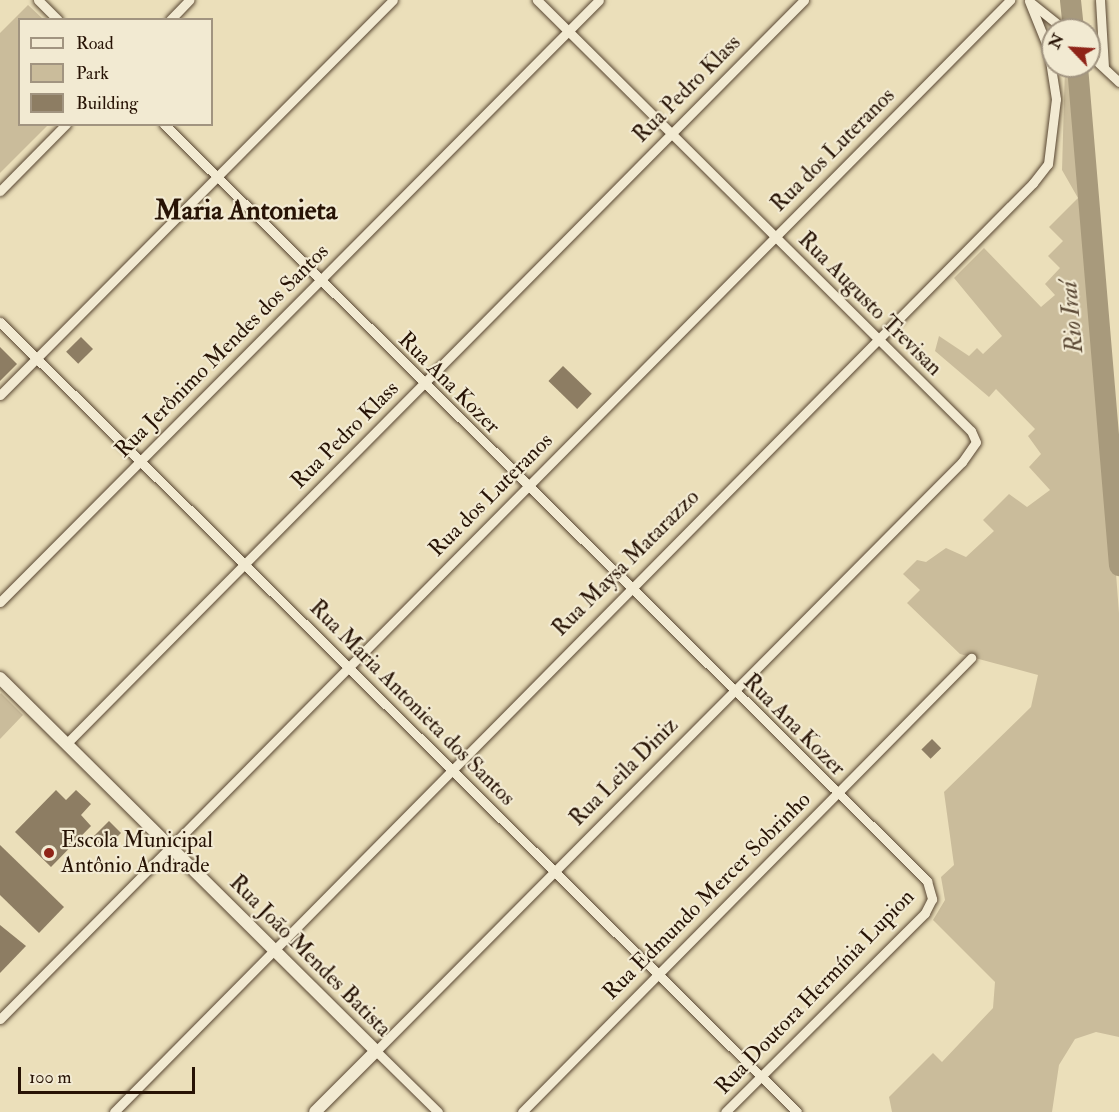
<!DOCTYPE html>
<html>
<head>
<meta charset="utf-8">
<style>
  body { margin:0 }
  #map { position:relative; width:1119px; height:1112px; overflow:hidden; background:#ebdfba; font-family:"IM FELL Double Pica",serif }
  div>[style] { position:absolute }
  .green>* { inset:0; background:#cabc9b }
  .river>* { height:21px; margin:-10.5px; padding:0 10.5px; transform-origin:10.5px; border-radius:10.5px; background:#a89a7c }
  .building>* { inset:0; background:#8d7d63; transform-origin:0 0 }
  .roads { filter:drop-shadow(0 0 2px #584632) drop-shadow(0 0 2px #584632) }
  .minor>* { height:9px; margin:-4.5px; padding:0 4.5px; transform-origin:4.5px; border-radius:4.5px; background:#f2ead2 }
  .tertiary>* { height:12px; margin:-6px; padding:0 6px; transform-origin:6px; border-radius:6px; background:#f2ead2 }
  .dots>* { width:16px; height:16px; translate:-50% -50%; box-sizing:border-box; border:3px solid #f2ead2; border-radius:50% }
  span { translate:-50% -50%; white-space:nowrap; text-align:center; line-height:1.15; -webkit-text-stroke:4.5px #f2ead2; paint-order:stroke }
  .street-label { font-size:22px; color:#271305 }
  .poi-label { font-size:22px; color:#271305 }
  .left { translate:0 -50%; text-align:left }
  .water-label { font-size:24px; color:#5b4935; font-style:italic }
  .district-label { font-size:28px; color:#271305; font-weight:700 }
  .legend { position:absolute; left:18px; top:18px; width:195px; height:108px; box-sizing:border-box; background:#f2ead2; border:2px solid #a19480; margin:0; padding:8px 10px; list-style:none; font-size:18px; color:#271305 }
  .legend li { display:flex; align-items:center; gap:12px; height:30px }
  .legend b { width:30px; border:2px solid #a19480 }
  .north { position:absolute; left:1041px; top:18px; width:60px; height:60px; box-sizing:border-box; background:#f2ead2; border:2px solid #a19480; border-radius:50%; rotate:295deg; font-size:16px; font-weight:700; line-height:24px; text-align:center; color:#271305 }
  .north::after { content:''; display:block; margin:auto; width:21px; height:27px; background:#8f2418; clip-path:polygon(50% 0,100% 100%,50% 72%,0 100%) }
  .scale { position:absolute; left:18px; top:1067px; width:177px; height:27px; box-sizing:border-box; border:3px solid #271305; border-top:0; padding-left:8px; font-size:18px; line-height:21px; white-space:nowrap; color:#271305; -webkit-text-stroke:4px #f2ead2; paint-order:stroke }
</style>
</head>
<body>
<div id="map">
  <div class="green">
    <i style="clip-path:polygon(28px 5px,43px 19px,20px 20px,20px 124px,48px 125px,0 173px,0 33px)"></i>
    <i style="clip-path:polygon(1078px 66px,1119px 613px,1119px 1037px,1096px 1032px,1075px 1039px,1059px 1065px,1052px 1112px,892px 1112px,889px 1097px,933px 1053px,942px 1062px,993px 1008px,995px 982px,933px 920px,945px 900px,941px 877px,954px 865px,944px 792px,1031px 707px,1038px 675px,960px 654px,907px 603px,920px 590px,903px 574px,917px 560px,926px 562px,946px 548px,966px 557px,994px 531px,983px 520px,1009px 494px,1027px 507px,1050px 490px,1029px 467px,1041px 454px,1028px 436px,1035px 429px,996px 389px,989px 397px,935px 351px,939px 336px,969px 356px,977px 348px,983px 354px,1002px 336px,954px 278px,984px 248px,1041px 307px,1055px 295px,1045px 284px,1060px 268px,1048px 256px,1063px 241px,1049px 227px,1078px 198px,1062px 170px,1065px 67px)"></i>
    <i style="clip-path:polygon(1px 693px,23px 715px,0 739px,0 694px)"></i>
  </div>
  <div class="river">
    <i style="left:1070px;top:0;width:30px;rotate:84deg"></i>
    <i style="left:1077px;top:66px;width:501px;rotate:85.19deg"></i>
  </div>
  <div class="building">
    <i style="left:81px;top:337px;width:17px;height:21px;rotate:45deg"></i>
    <i style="clip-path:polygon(0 347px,17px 364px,0 381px)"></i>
    <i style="left:563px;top:366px;width:40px;height:21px;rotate:44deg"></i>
    <i style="left:932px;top:739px;width:13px;height:15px;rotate:45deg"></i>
    <i style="clip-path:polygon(56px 790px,66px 800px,76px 790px,91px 804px,81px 815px,91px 826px,51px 867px,15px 832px)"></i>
    <i style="left:109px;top:821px;width:17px;height:23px;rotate:45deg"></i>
    <i style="clip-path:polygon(0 845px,64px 907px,39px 933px,0 895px)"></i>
    <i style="clip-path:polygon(0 925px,26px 946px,0 973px)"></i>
  </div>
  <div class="roads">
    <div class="minor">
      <i style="left:38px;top:0;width:28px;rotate:45deg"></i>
      <i style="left:1100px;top:0;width:67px;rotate:86.6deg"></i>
      <i style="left:1030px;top:2px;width:45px;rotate:38.7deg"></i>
      <i style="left:170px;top:20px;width:28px;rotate:-46deg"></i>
      <i style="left:1089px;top:54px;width:41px;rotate:43deg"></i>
      <i style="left:164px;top:124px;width:1075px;rotate:44.77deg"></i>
      <i style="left:927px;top:881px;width:19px;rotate:74deg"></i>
      <i style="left:932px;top:899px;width:16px;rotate:117deg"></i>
      <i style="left:925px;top:913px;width:282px;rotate:135.1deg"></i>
      <i style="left:0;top:191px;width:94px;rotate:-45.4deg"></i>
      <i style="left:0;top:322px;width:1122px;rotate:44.75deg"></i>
      <i style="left:0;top:395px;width:557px;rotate:-45.15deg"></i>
      <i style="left:0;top:602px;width:849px;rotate:-45.14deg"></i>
      <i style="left:66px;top:744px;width:1048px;rotate:-45.23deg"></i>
      <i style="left:0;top:1019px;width:1435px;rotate:-45.25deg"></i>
      <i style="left:114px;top:1112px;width:1307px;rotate:-45.31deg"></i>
      <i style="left:1033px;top:183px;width:24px;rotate:-52deg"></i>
      <i style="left:1048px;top:164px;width:65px;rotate:-83deg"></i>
      <i style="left:1056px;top:99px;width:52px;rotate:-98.9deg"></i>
      <i style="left:1048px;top:48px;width:51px;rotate:-112deg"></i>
      <i style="left:438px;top:1112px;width:87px;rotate:-135.5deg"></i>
      <i style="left:376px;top:1051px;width:831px;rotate:-45.15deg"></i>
      <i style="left:962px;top:462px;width:24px;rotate:-55deg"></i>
      <i style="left:976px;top:442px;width:12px;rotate:-114deg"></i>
      <i style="left:971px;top:431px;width:612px;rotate:-135.2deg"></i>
      <i style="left:522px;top:1112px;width:639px;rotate:-45.32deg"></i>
    </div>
    <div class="tertiary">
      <i style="left:0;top:678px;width:530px;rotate:44.77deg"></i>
      <i style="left:376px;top:1051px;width:86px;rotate:135deg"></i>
    </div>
  </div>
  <div class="dots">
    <i style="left:49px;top:853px;background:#8f2418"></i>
  </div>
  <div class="street-label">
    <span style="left:687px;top:89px;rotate:-45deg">Rua Pedro Klass</span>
    <span style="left:833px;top:150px;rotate:-45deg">Rua dos Luteranos</span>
    <span style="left:870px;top:304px;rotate:45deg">Rua Augusto Trevisan</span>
    <span style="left:222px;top:351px;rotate:-45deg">Rua Jerônimo Mendes dos Santos</span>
    <span style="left:449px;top:383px;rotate:45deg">Rua Ana Kozer</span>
    <span style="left:345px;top:435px;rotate:-45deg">Rua Pedro Klass</span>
    <span style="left:491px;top:495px;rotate:-45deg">Rua dos Luteranos</span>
    <span style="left:626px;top:563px;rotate:-45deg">Rua Maysa Matarazzo</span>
    <span style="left:412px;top:703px;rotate:45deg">Rua Maria Antonieta dos Santos</span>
    <span style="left:794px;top:725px;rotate:45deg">Rua Ana Kozer</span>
    <span style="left:624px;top:772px;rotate:-45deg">Rua Leila Diniz</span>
    <span style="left:707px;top:896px;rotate:-45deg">Rua Edmundo Mercer Sobrinho</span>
    <span style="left:310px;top:956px;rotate:45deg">Rua João Mendes Batista</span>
    <span style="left:815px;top:992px;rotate:-46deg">Rua Doutora Hermínia Lupion</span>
  </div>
  <div class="poi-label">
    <span class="left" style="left:61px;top:853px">Escola Municipal<br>Antônio Andrade</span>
  </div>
  <div class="water-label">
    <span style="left:1072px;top:317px;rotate:-95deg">Rio Iraí</span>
  </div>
  <div class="district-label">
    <span style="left:246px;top:211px">Maria Antonieta</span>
  </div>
  <ul class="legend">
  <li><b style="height:8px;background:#f2ead2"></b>Road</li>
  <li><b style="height:16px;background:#cabc9b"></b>Park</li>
  <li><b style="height:16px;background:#8d7d63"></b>Building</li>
  </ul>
  <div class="north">N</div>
  <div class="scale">100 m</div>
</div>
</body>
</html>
